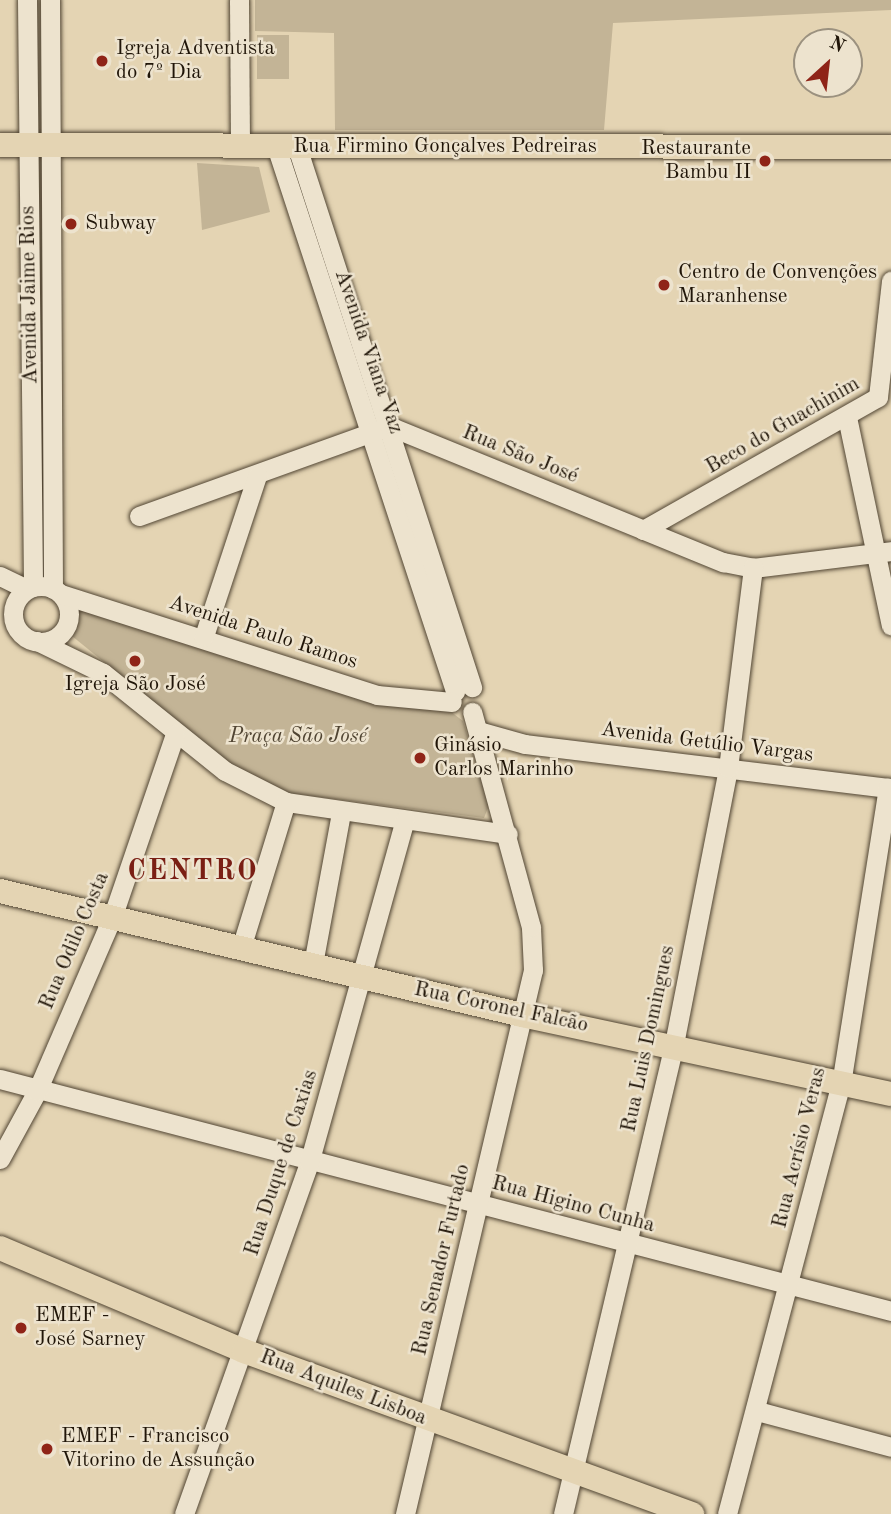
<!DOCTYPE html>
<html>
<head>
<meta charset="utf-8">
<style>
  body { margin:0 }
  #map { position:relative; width:891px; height:1514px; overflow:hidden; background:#e4d4b3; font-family:"Old Standard TT",serif }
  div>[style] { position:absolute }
  .green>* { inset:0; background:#c3b496; transform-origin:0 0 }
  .roads { filter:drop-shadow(0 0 2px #514533) drop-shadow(0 0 2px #514533) }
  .minor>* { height:19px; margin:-9.5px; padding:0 9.5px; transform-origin:9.5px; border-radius:9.5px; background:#ede3ce }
  .minor>.ring { margin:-9.5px; padding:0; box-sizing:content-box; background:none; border:19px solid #ede3ce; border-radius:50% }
  .major>* { height:24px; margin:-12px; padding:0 12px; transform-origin:12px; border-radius:12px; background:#e4d4b3 }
  .dots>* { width:19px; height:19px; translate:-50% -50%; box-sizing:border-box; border:4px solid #ede3ce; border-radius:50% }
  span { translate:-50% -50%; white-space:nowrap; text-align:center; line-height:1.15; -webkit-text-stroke:5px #ede3ce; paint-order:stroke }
  .poi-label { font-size:21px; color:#201508 }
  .left { translate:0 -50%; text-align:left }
  .right { translate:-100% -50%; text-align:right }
  .street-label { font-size:21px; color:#201508 }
  .park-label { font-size:21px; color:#514533; font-style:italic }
  .district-label { font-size:28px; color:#7a1f14; font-weight:700; letter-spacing:2px }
  .north { position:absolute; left:793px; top:28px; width:70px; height:70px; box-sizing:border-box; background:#ede3ce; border:2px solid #9b917f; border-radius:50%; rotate:27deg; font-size:19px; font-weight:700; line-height:28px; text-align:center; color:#201508 }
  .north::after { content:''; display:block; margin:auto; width:24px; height:32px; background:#8f2418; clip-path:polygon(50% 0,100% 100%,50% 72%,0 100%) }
</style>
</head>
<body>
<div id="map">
  <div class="green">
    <i style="clip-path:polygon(255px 0,891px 0,891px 10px,613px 23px,604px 130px,335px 130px,334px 33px,255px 31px)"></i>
    <i style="left:257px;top:35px;width:32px;height:44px"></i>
    <i style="clip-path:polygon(197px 163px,259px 167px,270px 212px,202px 230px)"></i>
    <i style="clip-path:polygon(80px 607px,450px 711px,463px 721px,489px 805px,484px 818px,288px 793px,229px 764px,72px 636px)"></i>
  </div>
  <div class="roads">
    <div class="minor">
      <i style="left:27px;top:0;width:587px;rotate:89.41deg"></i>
      <i style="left:50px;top:0;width:589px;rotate:89.71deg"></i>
      <i style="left:239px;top:0;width:146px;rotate:89.6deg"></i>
      <i style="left:276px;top:146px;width:574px;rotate:71.82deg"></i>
      <i style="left:297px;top:147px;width:568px;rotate:72.04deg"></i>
      <i style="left:847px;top:417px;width:213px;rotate:78.1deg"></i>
      <i style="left:139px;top:516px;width:266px;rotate:-19.8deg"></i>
      <i style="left:389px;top:426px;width:361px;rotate:22.2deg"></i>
      <i style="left:723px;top:562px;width:31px;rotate:11deg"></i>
      <i style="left:753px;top:568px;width:139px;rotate:-7deg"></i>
      <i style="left:643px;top:530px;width:270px;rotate:-29.5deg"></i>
      <i style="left:878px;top:397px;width:117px;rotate:-83.6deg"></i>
      <i style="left:0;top:576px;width:30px;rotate:26deg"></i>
      <i class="ring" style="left:13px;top:586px;width:37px;height:37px"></i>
      <i style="left:61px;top:594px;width:332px;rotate:17.7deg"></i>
      <i style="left:377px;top:695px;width:75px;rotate:5.3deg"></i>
      <i style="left:204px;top:636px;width:169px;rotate:-71.7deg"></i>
      <i style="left:37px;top:641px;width:73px;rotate:25.9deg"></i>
      <i style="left:103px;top:673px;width:156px;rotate:38.8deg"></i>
      <i style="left:225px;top:771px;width:68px;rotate:26.9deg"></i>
      <i style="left:286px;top:802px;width:224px;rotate:8.2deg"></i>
      <i style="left:478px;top:731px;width:49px;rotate:15.5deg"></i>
      <i style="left:525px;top:744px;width:369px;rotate:6.9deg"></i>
      <i style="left:241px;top:948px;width:153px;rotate:-72.9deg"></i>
      <i style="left:313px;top:964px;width:154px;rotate:-79.5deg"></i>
      <i style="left:0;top:1079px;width:921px;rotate:14.59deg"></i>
      <i style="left:0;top:1159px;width:77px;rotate:-61.4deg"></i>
      <i style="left:37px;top:1091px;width:189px;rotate:-66.6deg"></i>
      <i style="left:112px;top:918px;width:194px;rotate:-71.1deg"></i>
      <i style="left:757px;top:1411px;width:139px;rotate:15deg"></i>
      <i style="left:184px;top:1514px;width:373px;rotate:-70.4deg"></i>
      <i style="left:309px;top:1163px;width:356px;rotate:-74.4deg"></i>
      <i style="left:405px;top:1514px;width:559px;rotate:-76.76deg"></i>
      <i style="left:533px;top:970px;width:43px;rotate:-92.7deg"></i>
      <i style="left:531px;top:927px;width:223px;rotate:-105.3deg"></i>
      <i style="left:563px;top:1514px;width:483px;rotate:-76.7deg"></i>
      <i style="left:674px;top:1044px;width:281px;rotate:-78.9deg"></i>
      <i style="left:728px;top:768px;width:202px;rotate:-82.9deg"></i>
      <i style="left:727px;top:1514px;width:445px;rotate:-75.2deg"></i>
      <i style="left:841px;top:1084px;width:300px;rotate:-81deg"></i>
    </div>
    <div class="major">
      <i style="left:0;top:145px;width:891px;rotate:0.13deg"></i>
      <i style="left:0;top:891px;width:537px;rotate:13.36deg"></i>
      <i style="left:522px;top:1015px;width:377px;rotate:12.1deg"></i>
      <i style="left:0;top:1248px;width:265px;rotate:22.9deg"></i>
      <i style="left:244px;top:1351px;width:477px;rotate:20deg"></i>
    </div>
  </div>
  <div class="dots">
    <i style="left:102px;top:61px;background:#8f2418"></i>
    <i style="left:765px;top:161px;background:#8f2418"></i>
    <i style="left:71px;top:224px;background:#8f2418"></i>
    <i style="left:664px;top:285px;background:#8f2418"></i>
    <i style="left:135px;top:661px;background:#8f2418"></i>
    <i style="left:420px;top:758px;background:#8f2418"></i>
    <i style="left:21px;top:1328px;background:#8f2418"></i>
    <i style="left:47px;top:1449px;background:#8f2418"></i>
  </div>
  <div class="poi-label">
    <span class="left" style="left:116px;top:61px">Igreja Adventista<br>do 7º Dia</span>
    <span class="right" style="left:751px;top:161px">Restaurante<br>Bambu II</span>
    <span class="left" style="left:85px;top:224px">Subway</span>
    <span class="left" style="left:678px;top:285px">Centro de Convenções<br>Maranhense</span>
    <span style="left:135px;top:685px">Igreja São José</span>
    <span class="left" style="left:434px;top:758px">Ginásio<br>Carlos Marinho</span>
    <span class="left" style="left:35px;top:1328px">EMEF -<br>José Sarney</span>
    <span class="left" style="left:61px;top:1449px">EMEF - Francisco<br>Vitorino de Assunção</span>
  </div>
  <div class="street-label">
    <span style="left:445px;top:147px">Rua Firmino Gonçalves Pedreiras</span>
    <span style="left:30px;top:295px;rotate:-91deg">Avenida Jaime Rios</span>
    <span style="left:368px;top:352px;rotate:71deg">Avenida Viana Vaz</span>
    <span style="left:783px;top:426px;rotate:-30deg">Beco do Guachinim</span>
    <span style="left:520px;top:455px;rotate:22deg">Rua São José</span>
    <span style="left:263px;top:633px;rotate:18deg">Avenida Paulo Ramos</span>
    <span style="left:707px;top:743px;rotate:7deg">Avenida Getúlio Vargas</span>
    <span style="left:75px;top:941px;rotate:-67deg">Rua Odilo Costa</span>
    <span style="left:501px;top:1008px;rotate:12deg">Rua Coronel Falcão</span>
    <span style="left:649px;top:1039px;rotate:-78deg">Rua Luis Domingues</span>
    <span style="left:800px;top:1148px;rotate:-76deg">Rua Acrísio Veras</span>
    <span style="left:282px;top:1163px;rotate:-72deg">Rua Duque de Caxias</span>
    <span style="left:573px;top:1205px;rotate:15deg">Rua Higino Cunha</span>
    <span style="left:442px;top:1260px;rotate:-77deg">Rua Senador Furtado</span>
    <span style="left:343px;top:1388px;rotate:21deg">Rua Aquiles Lisboa</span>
  </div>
  <div class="park-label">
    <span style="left:298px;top:737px">Praça São José</span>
  </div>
  <div class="district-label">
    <span style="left:193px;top:872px">CENTRO</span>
  </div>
  <div class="north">N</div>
</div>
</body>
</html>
